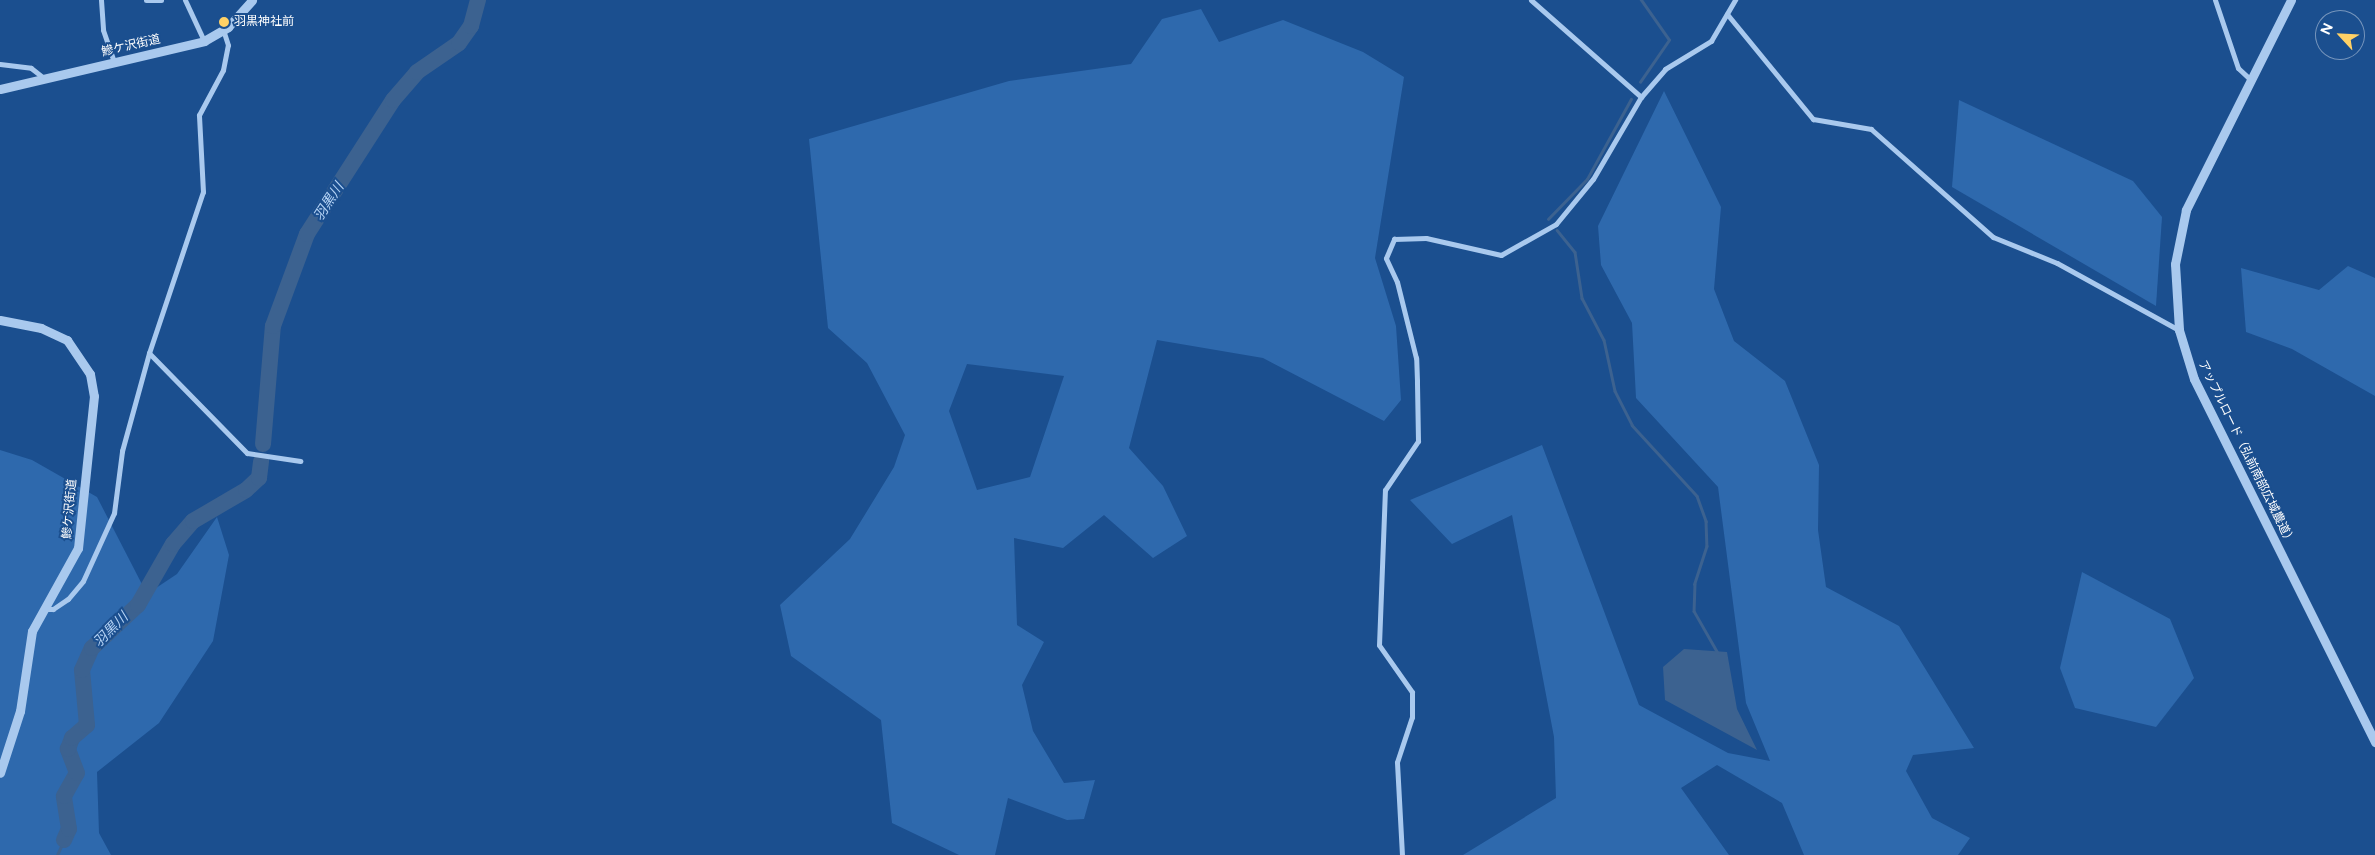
<!DOCTYPE html>
<html>
<head>
<meta charset="utf-8">
<style>
  body { margin:0 }
  #map { position:relative; width:2375px; height:855px; overflow:hidden; background:#1b4f8f; font-family:Figtree,"Noto Sans JP",sans-serif }
  div>[style] { position:absolute }
  .green>* { inset:0; background:#2e69ad }
  .water>* { inset:0; background:#3c6290 }
  .stream>* { height:2.5px; margin:-1.25px; padding:0 1.25px; transform-origin:1.25px; border-radius:1.25px; background:#3c6290 }
  .river>* { height:16px; margin:-8px; padding:0 8px; transform-origin:8px; border-radius:8px; background:#3c6290 }
  .minor>* { height:5px; margin:-2.5px; padding:0 2.5px; transform-origin:2.5px; border-radius:2.5px; background:#a9c9ee }
  .tertiary>* { height:9px; margin:-4.5px; padding:0 4.5px; transform-origin:4.5px; border-radius:4.5px; background:#a9c9ee }
  .dots>* { width:14px; height:14px; translate:-50% -50%; box-sizing:border-box; border:2px solid #1b4f8f; border-radius:50% }
  span { translate:-50% -50%; white-space:nowrap; text-align:center; line-height:1.15; -webkit-text-stroke:4px #1b4f8f; paint-order:stroke }
  .poi-label { font-size:12px; color:#fff }
  .left { translate:0 -50%; text-align:left }
  .street-label { font-size:12px; color:#fff }
  .water-label { font-size:14px; color:#b5d3f5; font-style:italic }
  .north { position:absolute; left:2315px; top:10px; width:50px; height:50px; box-sizing:border-box; background:#1b4f8f; border:1px solid #7695bc; border-radius:50%; rotate:295deg; font-size:14px; font-weight:700; line-height:20px; text-align:center; color:#fff }
  .north::after { content:''; display:block; margin:auto; width:18px; height:22px; background:#ffd166; clip-path:polygon(50% 0,100% 100%,50% 72%,0 100%) }
</style>
</head>
<body>
<div id="map">
  <div class="green">
    <i style="clip-path:polygon(evenodd,1201px 9px,1219px 42px,1283px 20px,1363px 52px,1404px 77px,1375px 258px,1396px 326px,1401px 400px,1384px 421px,1263px 358px,1157px 340px,1129px 448px,1163px 486px,1187px 536px,1153px 558px,1104px 515px,1063px 548px,1014px 538px,1017px 625px,1044px 642px,1022px 685px,1033px 731px,1064px 783px,1095px 780px,1084px 819px,1067px 820px,1008px 798px,995px 855px,959px 855px,892px 823px,881px 720px,791px 656px,780px 605px,850px 539px,894px 467px,905px 435px,867px 363px,828px 328px,809px 139px,1009px 81px,1131px 64px,1162px 19px,1201px 9px,967px 364px,1064px 376px,1030px 477px,977px 490px,949px 411px,967px 364px)"></i>
    <i style="clip-path:polygon(1664px 91px,1721px 207px,1714px 289px,1734px 341px,1785px 381px,1819px 465px,1818px 530px,1826px 587px,1899px 626px,1974px 748px,1913px 755px,1906px 771px,1932px 818px,1970px 838px,1958px 855px,1804px 855px,1782px 803px,1717px 765px,1681px 788px,1729px 855px,1463px 855px,1556px 798px,1554px 737px,1512px 515px,1452px 544px,1410px 500px,1542px 445px,1639px 705px,1728px 753px,1770px 761px,1746px 703px,1718px 487px,1636px 398px,1632px 323px,1601px 265px,1598px 226px)"></i>
    <i style="clip-path:polygon(1959px 100px,2133px 181px,2162px 217px,2156px 306px,1952px 187px)"></i>
    <i style="clip-path:polygon(2348px 266px,2375px 278px,2375px 396px,2292px 349px,2246px 332px,2241px 268px,2319px 290px)"></i>
    <i style="clip-path:polygon(0 450px,32px 460px,97px 497px,147px 594px,177px 574px,217px 517px,229px 555px,213px 641px,159px 723px,97px 772px,99px 833px,111px 855px,0 855px)"></i>
    <i style="clip-path:polygon(2082px 572px,2170px 619px,2194px 678px,2156px 727px,2075px 708px,2060px 668px)"></i>
  </div>
  <div class="water">
    <i style="clip-path:polygon(1684px 649px,1727px 652px,1737px 709px,1757px 750px,1665px 700px,1663px 667px)"></i>
  </div>
  <div class="stream">
    <i style="left:1640px;top:82px;width:51px;rotate:-55.4deg"></i>
    <i style="left:1669px;top:40px;width:49px;rotate:-125deg"></i>
    <i style="left:1548px;top:219px;width:56px;rotate:-45.7deg"></i>
    <i style="left:1587px;top:179px;width:91px;rotate:-61.2deg"></i>
    <i style="left:1557px;top:230px;width:28px;rotate:51deg"></i>
    <i style="left:1575px;top:252px;width:47px;rotate:81.3deg"></i>
    <i style="left:1582px;top:298px;width:47px;rotate:62.4deg"></i>
    <i style="left:1604px;top:340px;width:52px;rotate:77.8deg"></i>
    <i style="left:1615px;top:391px;width:38px;rotate:63deg"></i>
    <i style="left:1632px;top:425px;width:96px;rotate:47.5deg"></i>
    <i style="left:1697px;top:496px;width:27px;rotate:70deg"></i>
    <i style="left:1706px;top:521px;width:25px;rotate:88deg"></i>
    <i style="left:1707px;top:546px;width:40px;rotate:108deg"></i>
    <i style="left:1695px;top:584px;width:27px;rotate:92deg"></i>
    <i style="left:1694px;top:611px;width:48px;rotate:60.3deg"></i>
    <i style="left:57px;top:855px;width:17px;rotate:-65deg"></i>
  </div>
  <div class="river">
    <i style="left:263px;top:444px;width:118px;rotate:-85.2deg"></i>
    <i style="left:273px;top:326px;width:98px;rotate:-69.7deg"></i>
    <i style="left:307px;top:234px;width:159px;rotate:-57.3deg"></i>
    <i style="left:393px;top:100px;width:37px;rotate:-49deg"></i>
    <i style="left:417px;top:72px;width:51px;rotate:-34.6deg"></i>
    <i style="left:459px;top:43px;width:21px;rotate:-55deg"></i>
    <i style="left:471px;top:26px;width:27px;rotate:-75deg"></i>
    <i style="left:64px;top:840px;width:12px;rotate:-66deg"></i>
    <i style="left:69px;top:829px;width:33px;rotate:-99deg"></i>
    <i style="left:64px;top:796px;width:26px;rotate:-61deg"></i>
    <i style="left:77px;top:773px;width:26px;rotate:-111deg"></i>
    <i style="left:68px;top:749px;width:12px;rotate:-70deg"></i>
    <i style="left:72px;top:738px;width:20px;rotate:-41deg"></i>
    <i style="left:87px;top:725px;width:55px;rotate:-95.2deg"></i>
    <i style="left:82px;top:670px;width:24px;rotate:-66deg"></i>
    <i style="left:92px;top:648px;width:63px;rotate:-43.1deg"></i>
    <i style="left:138px;top:605px;width:70px;rotate:-60.2deg"></i>
    <i style="left:173px;top:544px;width:30px;rotate:-49deg"></i>
    <i style="left:193px;top:521px;width:61px;rotate:-30.3deg"></i>
    <i style="left:246px;top:490px;width:18px;rotate:-43deg"></i>
    <i style="left:259px;top:478px;width:17px;rotate:-83deg"></i>
  </div>
  <div class="minor">
    <i style="left:101px;top:0;width:30px;rotate:86deg"></i>
    <i style="left:103px;top:30px;width:34px;rotate:71deg"></i>
    <i style="left:146px;top:0;width:15px"></i>
    <i style="left:185px;top:0;width:45px;rotate:65.1deg"></i>
    <i style="left:1531px;top:0;width:147px;rotate:41.4deg"></i>
    <i style="left:2215px;top:0;width:72px;rotate:71.3deg"></i>
    <i style="left:2238px;top:68px;width:16px;rotate:43deg"></i>
    <i style="left:1727px;top:14px;width:136px;rotate:50.7deg"></i>
    <i style="left:1813px;top:119px;width:59px;rotate:9.8deg"></i>
    <i style="left:1871px;top:129px;width:163px;rotate:41.5deg"></i>
    <i style="left:1993px;top:237px;width:69px;rotate:22.1deg"></i>
    <i style="left:2057px;top:263px;width:139px;rotate:28.8deg"></i>
    <i style="left:0;top:64px;width:31px;rotate:7deg"></i>
    <i style="left:31px;top:68px;width:16px;rotate:38deg"></i>
    <i style="left:149px;top:353px;width:140px;rotate:45.6deg"></i>
    <i style="left:247px;top:453px;width:54px;rotate:8.6deg"></i>
    <i style="left:44px;top:609px;width:9px"></i>
    <i style="left:53px;top:609px;width:18px;rotate:-34deg"></i>
    <i style="left:68px;top:599px;width:23px;rotate:-50deg"></i>
    <i style="left:83px;top:581px;width:75px;rotate:-65.5deg"></i>
    <i style="left:114px;top:513px;width:63px;rotate:-82.6deg"></i>
    <i style="left:122px;top:451px;width:102px;rotate:-74.6deg"></i>
    <i style="left:149px;top:353px;width:170px;rotate:-71.5deg"></i>
    <i style="left:203px;top:192px;width:77px;rotate:-93deg"></i>
    <i style="left:199px;top:115px;width:51px;rotate:-61.9deg"></i>
    <i style="left:223px;top:70px;width:25px;rotate:-79deg"></i>
    <i style="left:228px;top:45px;width:16px;rotate:-108deg"></i>
    <i style="left:1402px;top:855px;width:93px;rotate:-93.1deg"></i>
    <i style="left:1397px;top:762px;width:47px;rotate:-71.6deg"></i>
    <i style="left:1412px;top:717px;width:25px;rotate:-90deg"></i>
    <i style="left:1412px;top:692px;width:57px;rotate:-125.1deg"></i>
    <i style="left:1379px;top:645px;width:155px;rotate:-87.8deg"></i>
    <i style="left:1385px;top:490px;width:59px;rotate:-56deg"></i>
    <i style="left:1418px;top:441px;width:60px;rotate:-91deg"></i>
    <i style="left:1417px;top:381px;width:23px;rotate:-92deg"></i>
    <i style="left:1416px;top:358px;width:78px;rotate:-104deg"></i>
    <i style="left:1397px;top:282px;width:26px;rotate:-115deg"></i>
    <i style="left:1386px;top:258px;width:21px;rotate:-67deg"></i>
    <i style="left:1394px;top:239px;width:32px;rotate:-2deg"></i>
    <i style="left:1426px;top:238px;width:77px;rotate:12.8deg"></i>
    <i style="left:1501px;top:255px;width:63px;rotate:-29.4deg"></i>
    <i style="left:1556px;top:224px;width:58px;rotate:-50.6deg"></i>
    <i style="left:1593px;top:179px;width:95px;rotate:-59.7deg"></i>
    <i style="left:1641px;top:97px;width:37px;rotate:-49deg"></i>
    <i style="left:1665px;top:69px;width:54px;rotate:-31.3deg"></i>
    <i style="left:1711px;top:41px;width:48px;rotate:-59.7deg"></i>
  </div>
  <div class="tertiary">
    <i style="left:2291px;top:0;width:235px;rotate:116.6deg"></i>
    <i style="left:2186px;top:210px;width:55px;rotate:101.5deg"></i>
    <i style="left:2175px;top:264px;width:66px;rotate:86.5deg"></i>
    <i style="left:2179px;top:330px;width:51px;rotate:73deg"></i>
    <i style="left:2194px;top:379px;width:406px;rotate:63.5deg"></i>
    <i style="left:0;top:89px;width:210px;rotate:-13.2deg"></i>
    <i style="left:204px;top:41px;width:28px;rotate:-30deg"></i>
    <i style="left:228px;top:27px;width:36px;rotate:-48deg"></i>
    <i style="left:0;top:320px;width:42px;rotate:11deg"></i>
    <i style="left:41px;top:328px;width:29px;rotate:25deg"></i>
    <i style="left:67px;top:340px;width:41px;rotate:55.9deg"></i>
    <i style="left:90px;top:374px;width:22px;rotate:80deg"></i>
    <i style="left:94px;top:396px;width:153px;rotate:96deg"></i>
    <i style="left:78px;top:548px;width:95px;rotate:119deg"></i>
    <i style="left:32px;top:631px;width:81px;rotate:98.5deg"></i>
    <i style="left:20px;top:711px;width:65px;rotate:107.9deg"></i>
  </div>
  <div class="dots">
    <i style="left:224px;top:22px;background:#ffd166"></i>
  </div>
  <div class="poi-label">
    <span class="left" style="left:234px;top:22px">羽黒神社前</span>
  </div>
  <div class="street-label">
    <span style="left:131px;top:46px;rotate:-13deg">鰺ケ沢街道</span>
    <span style="left:2246px;top:453px;rotate:64deg">アップルロード（弘前南部広域農道）</span>
    <span style="left:70px;top:509px;rotate:-85deg">鰺ケ沢街道</span>
  </div>
  <div class="water-label">
    <span style="left:329px;top:202px;rotate:-57deg">羽黒川</span>
    <span style="left:111px;top:630px;rotate:-45deg">羽黒川</span>
  </div>
  <div class="north">N</div>
</div>
</body>
</html>
